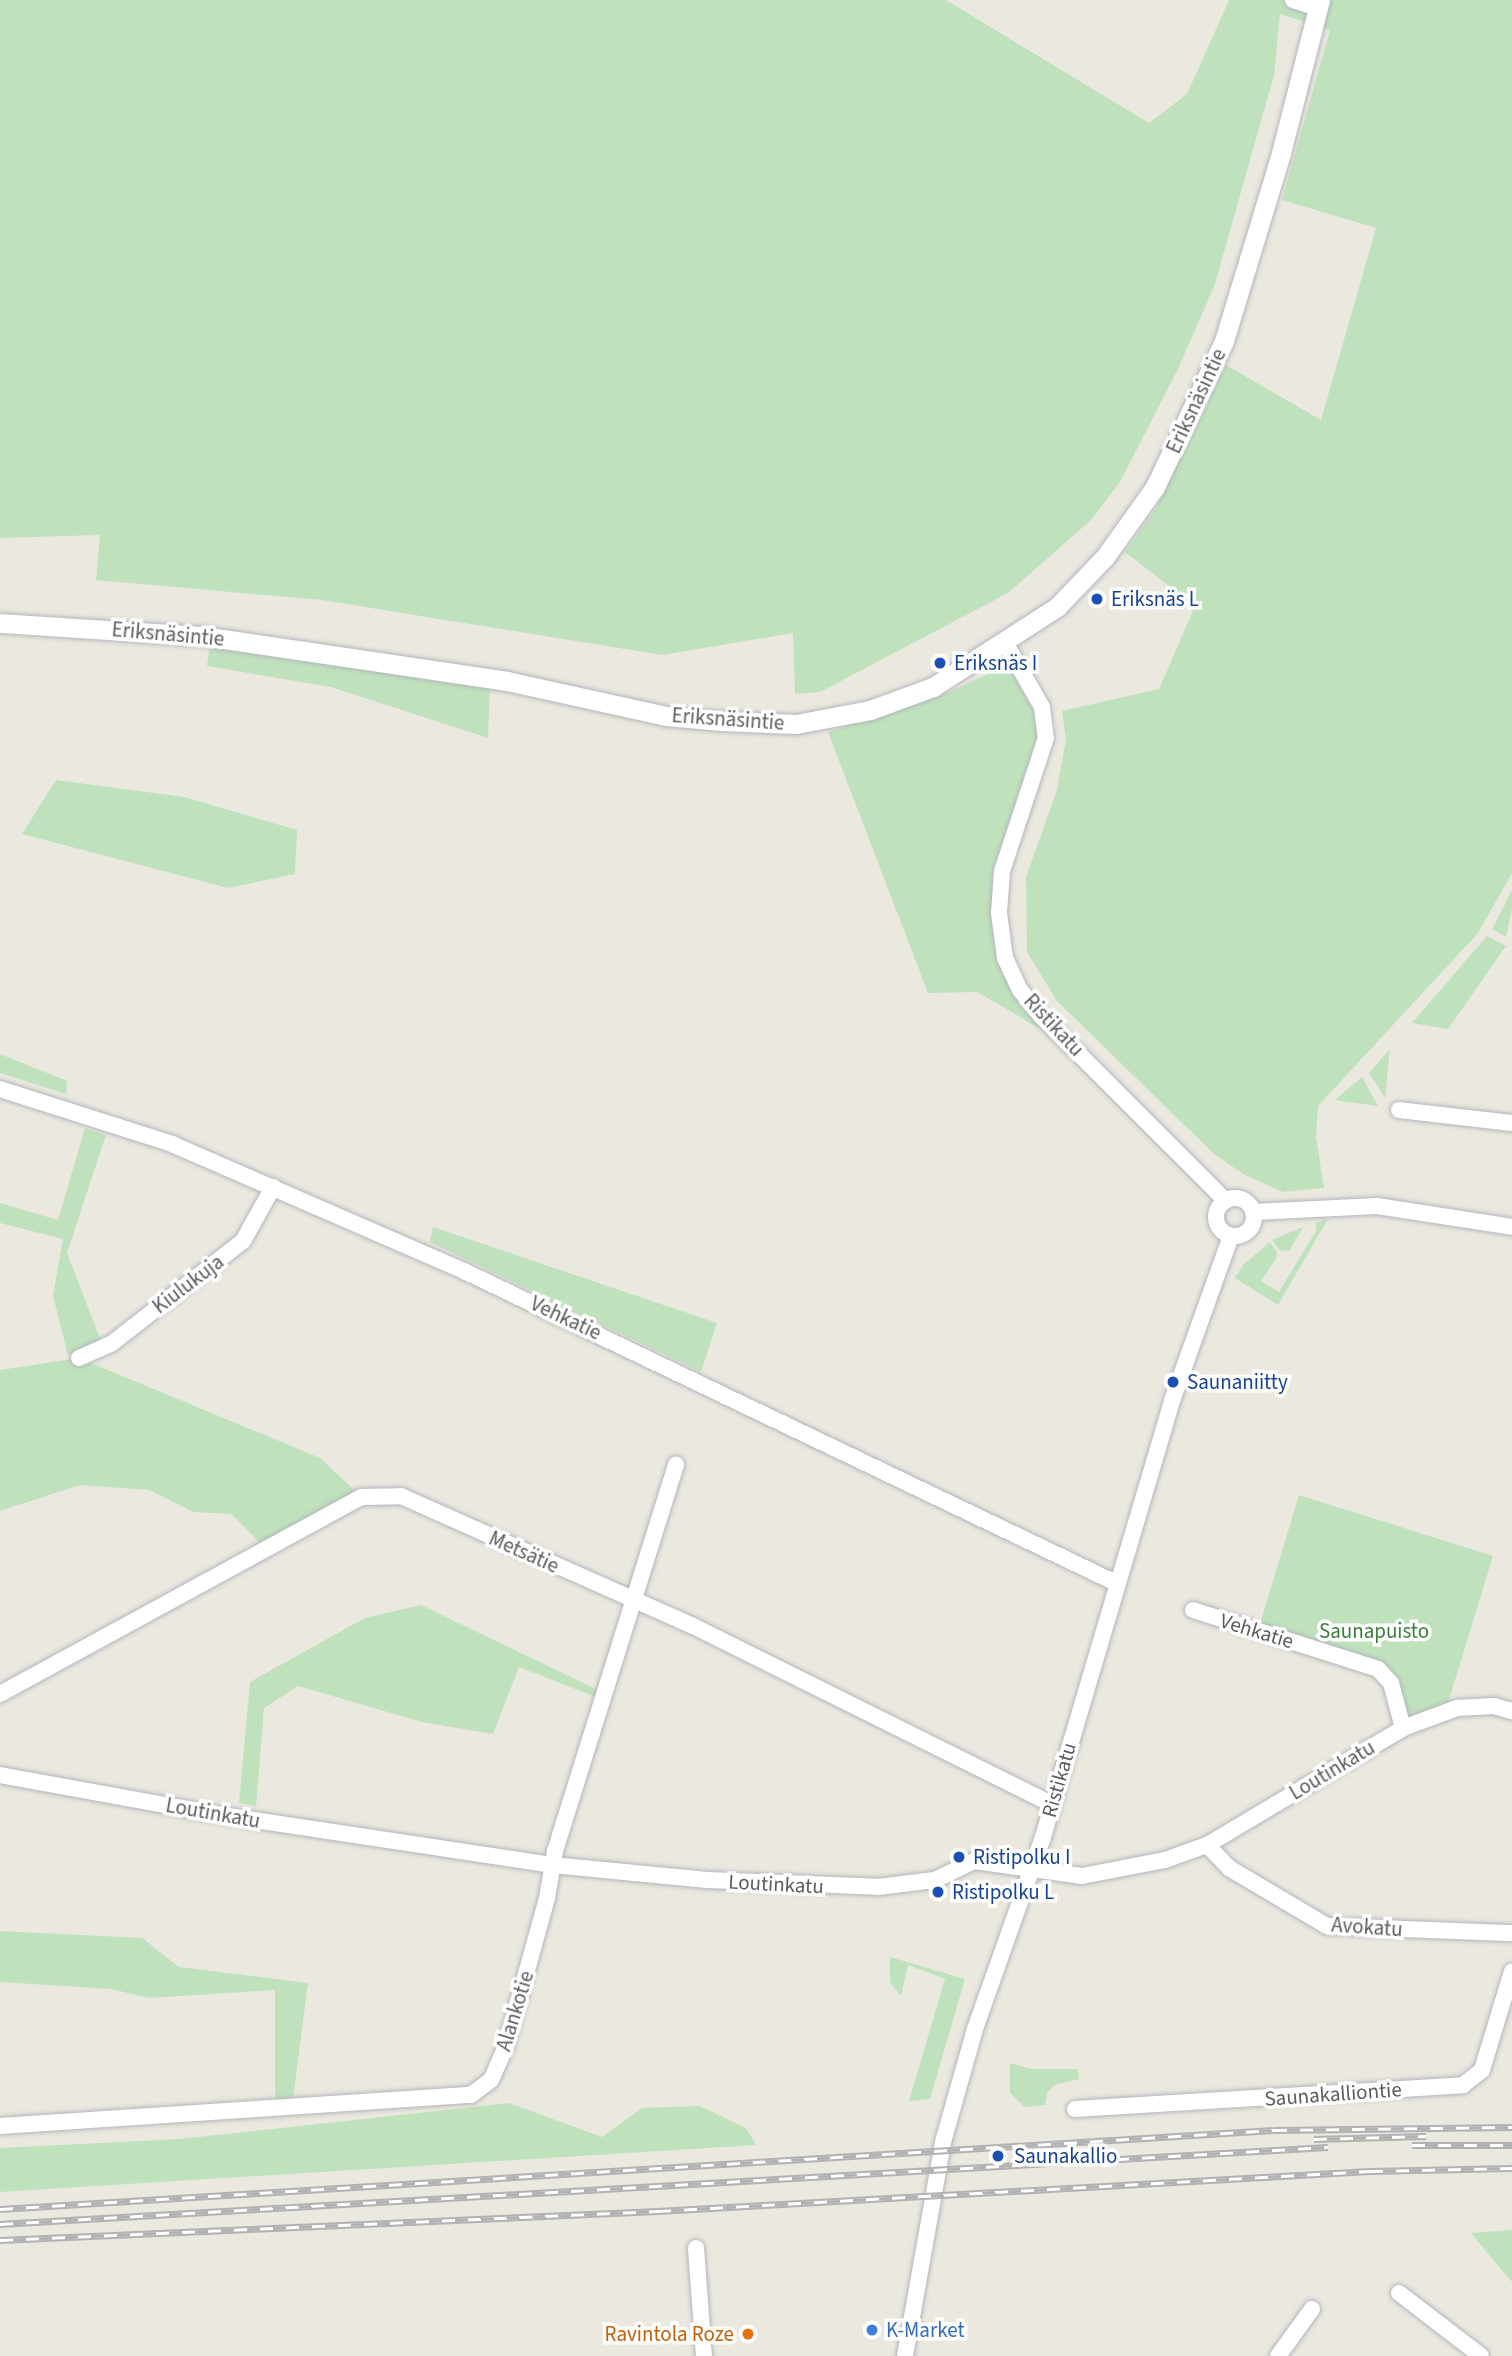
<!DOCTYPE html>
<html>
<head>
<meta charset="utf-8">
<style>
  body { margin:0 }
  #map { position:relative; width:1512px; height:2356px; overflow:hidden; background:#ebe8e0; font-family:"Source Sans 3",sans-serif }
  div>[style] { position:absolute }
  .green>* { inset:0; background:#bfe2bd }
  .roads { filter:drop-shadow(0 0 2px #b3b6ba) drop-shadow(0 0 2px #b3b6ba) }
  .minor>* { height:16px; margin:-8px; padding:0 8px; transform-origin:8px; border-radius:8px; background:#fff }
  .minor>.ring { margin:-8px; padding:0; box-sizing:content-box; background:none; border:16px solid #fff; border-radius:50% }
  .tertiary>* { height:19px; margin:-9.5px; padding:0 9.5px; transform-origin:9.5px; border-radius:9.5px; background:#fff }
  .rail>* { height:7px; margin-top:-3.5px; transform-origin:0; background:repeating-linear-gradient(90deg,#fff 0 13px,#b1b2b2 0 26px); box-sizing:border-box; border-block:2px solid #b1b2b2 }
  .dots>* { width:19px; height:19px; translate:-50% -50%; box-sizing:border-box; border:4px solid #fff; border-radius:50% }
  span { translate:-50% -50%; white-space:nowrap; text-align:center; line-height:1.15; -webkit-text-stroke:7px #fff; paint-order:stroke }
  .street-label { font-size:21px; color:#595c60 }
  .transit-label { font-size:21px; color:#164399 }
  .left { translate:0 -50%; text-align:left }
  .park-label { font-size:21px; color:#397f39 }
  .shop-label { font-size:21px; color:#366cbe }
  .food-label { font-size:21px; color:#c56008 }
  .right { translate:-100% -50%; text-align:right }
</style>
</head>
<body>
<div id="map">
  <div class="green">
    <i style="clip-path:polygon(0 0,946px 0,1149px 123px,1187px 94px,1229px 0,1512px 0,1512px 873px,1478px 933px,1318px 1106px,1316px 1137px,1324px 1188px,1283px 1192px,1243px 1174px,1213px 1153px,1057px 1001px,1027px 952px,1026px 877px,1057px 790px,1066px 739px,1062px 711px,1159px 689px,1195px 606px,1125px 552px,1156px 508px,1226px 365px,1321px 420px,1376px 228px,1282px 200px,1330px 30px,1280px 14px,1274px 75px,1215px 284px,1178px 369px,1120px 482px,1091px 520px,1008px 593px,820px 692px,795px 694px,793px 633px,662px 655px,322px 600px,96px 580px,100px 535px,0 538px)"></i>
    <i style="clip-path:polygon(210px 644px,490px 687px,488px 738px,331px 687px,207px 666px)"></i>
    <i style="clip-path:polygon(1007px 665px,1034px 711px,1037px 737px,994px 866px,991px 916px,999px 964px,1012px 994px,1044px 1031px,977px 992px,928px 993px,828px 732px,943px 695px)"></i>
    <i style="clip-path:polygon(56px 780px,184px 797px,297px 830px,295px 874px,228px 888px,22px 834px)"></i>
    <i style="clip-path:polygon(1512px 890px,1512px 909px,1506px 937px,1492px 929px)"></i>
    <i style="clip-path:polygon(1487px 936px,1506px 946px,1448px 1029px,1412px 1023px)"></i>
    <i style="clip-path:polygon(1390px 1049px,1385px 1098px,1369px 1073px)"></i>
    <i style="clip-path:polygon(0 1054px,67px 1081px,66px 1094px,0 1073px)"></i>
    <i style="clip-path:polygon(1362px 1077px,1378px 1106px,1334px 1100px,1335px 1100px)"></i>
    <i style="clip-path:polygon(85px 1128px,106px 1135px,67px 1253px,101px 1341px,68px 1355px,53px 1296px,63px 1239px,0 1223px,0 1203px,58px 1220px)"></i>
    <i style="clip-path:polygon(1328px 1219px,1278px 1305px,1235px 1278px,1243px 1265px,1270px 1242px,1277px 1252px,1276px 1259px,1261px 1281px,1279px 1292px,1316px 1231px,1316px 1223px)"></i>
    <i style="clip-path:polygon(433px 1227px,717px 1323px,701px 1372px,430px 1242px)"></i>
    <i style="clip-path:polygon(1303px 1227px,1289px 1251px,1280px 1250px,1272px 1240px)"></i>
    <i style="clip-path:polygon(79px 1358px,320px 1458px,362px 1497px,266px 1549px,231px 1514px,193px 1512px,149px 1490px,80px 1485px,0 1511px,0 1370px)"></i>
    <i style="clip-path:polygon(1299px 1495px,1493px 1556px,1448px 1703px,1407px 1720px,1397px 1680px,1389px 1669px,1260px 1624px)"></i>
    <i style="clip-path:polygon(421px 1605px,598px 1690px,596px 1697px,519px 1667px,493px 1734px,422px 1722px,298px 1686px,264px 1708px,256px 1806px,239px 1803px,250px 1682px,365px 1618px)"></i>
    <i style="clip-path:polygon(0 1931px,142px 1938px,179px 1967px,308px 1983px,293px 2099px,275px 2100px,275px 1990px,149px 1998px,111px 1989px,0 1982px)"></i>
    <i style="clip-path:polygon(890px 1957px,965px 1979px,930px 2099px,909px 2101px,945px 1979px,908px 1965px,901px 1996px,890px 1982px)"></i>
    <i style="clip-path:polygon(1010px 2063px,1031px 2069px,1078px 2069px,1079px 2079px,1054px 2085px,1047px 2093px,1045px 2105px,1024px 2107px,1010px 2093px)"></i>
    <i style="clip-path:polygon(509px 2103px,602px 2137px,642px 2108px,700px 2106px,746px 2128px,756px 2145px,0 2192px,0 2148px,180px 2139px)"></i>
    <i style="clip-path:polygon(1512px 2230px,1512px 2282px,1471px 2233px)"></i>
  </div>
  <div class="roads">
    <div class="minor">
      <i style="left:1293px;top:0;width:26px;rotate:18deg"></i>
      <i style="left:1006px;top:644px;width:73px;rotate:60.3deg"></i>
      <i style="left:1042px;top:707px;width:31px;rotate:83deg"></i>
      <i style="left:1046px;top:738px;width:140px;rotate:108.3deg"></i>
      <i style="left:1002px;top:871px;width:42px;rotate:94.1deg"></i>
      <i style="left:999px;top:913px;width:45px;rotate:82.4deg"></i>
      <i style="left:1005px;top:958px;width:35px;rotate:65deg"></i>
      <i style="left:1020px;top:990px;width:35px;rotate:51deg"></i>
      <i style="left:1042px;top:1017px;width:260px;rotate:45deg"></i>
      <i style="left:0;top:1089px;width:181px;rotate:17.7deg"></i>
      <i style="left:172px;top:1144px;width:318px;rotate:23.5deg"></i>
      <i style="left:464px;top:1271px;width:723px;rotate:25.57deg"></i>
      <i style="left:1399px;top:1110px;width:114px;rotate:6.6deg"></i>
      <i class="ring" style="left:1216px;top:1198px;width:22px;height:22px"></i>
      <i style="left:1253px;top:1212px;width:124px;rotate:-2.8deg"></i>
      <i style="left:1377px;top:1206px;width:137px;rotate:8.8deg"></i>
      <i style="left:79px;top:1358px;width:35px;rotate:-24deg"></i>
      <i style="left:111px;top:1344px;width:167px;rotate:-38deg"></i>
      <i style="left:243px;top:1241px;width:62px;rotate:-60.9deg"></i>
      <i style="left:1193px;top:1610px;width:194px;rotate:17.7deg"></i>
      <i style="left:1378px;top:1669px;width:19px;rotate:47deg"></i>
      <i style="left:1391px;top:1683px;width:47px;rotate:75.1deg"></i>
      <i style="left:0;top:1694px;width:412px;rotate:-28.6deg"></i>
      <i style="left:362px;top:1497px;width:39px;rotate:-1deg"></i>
      <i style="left:401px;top:1496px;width:320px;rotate:24deg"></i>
      <i style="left:693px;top:1626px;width:402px;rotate:26.4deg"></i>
      <i style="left:0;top:1775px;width:219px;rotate:10.3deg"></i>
      <i style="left:215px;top:1814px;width:341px;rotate:8.6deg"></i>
      <i style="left:552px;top:1865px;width:156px;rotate:5.5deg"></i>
      <i style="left:707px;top:1880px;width:171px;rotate:2.3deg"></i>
      <i style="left:878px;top:1887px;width:57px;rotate:-7deg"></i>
      <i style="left:935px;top:1880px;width:43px;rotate:-26deg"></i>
      <i style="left:974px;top:1861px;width:109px;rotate:7.9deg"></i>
      <i style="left:1082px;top:1876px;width:85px;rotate:-10.9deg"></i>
      <i style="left:1165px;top:1860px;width:45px;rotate:-19.7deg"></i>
      <i style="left:1207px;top:1845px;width:228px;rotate:-30.8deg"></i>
      <i style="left:1403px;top:1728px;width:58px;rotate:-20.3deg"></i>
      <i style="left:1457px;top:1708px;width:37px;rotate:-3deg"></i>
      <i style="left:1494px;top:1706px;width:19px;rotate:16deg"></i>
      <i style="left:1207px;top:1845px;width:32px;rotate:46deg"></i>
      <i style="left:1229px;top:1868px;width:114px;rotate:30.6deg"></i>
      <i style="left:1327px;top:1926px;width:185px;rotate:2.2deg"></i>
      <i style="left:1075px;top:2109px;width:389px;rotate:-3.5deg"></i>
      <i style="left:1463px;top:2085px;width:24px;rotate:-38deg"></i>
      <i style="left:1482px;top:2070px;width:103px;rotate:-73.1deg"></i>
      <i style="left:0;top:2126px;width:472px;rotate:-3.8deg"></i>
      <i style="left:471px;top:2095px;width:25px;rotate:-37deg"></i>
      <i style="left:491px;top:2080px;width:37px;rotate:-66deg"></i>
      <i style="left:506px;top:2046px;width:154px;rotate:-74.5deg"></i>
      <i style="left:547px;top:1898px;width:48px;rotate:-80.3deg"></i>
      <i style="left:555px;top:1851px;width:405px;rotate:-72.6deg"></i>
      <i style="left:696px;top:2248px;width:108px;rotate:85.8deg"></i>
      <i style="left:1399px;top:2293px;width:103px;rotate:37.5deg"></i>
      <i style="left:905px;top:2356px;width:217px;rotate:-79.9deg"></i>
      <i style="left:943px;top:2142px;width:117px;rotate:-74.2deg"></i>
      <i style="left:975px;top:2029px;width:201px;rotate:-70.5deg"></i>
      <i style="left:1042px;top:1840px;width:461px;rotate:-73.5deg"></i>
      <i style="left:1173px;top:1398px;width:172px;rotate:-70.3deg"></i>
      <i style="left:1278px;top:2356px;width:58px;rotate:-54.1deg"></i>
    </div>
    <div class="tertiary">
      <i style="left:0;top:623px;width:203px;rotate:3.7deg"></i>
      <i style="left:203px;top:636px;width:307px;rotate:8.4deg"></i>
      <i style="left:507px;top:681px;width:163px;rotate:12.4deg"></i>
      <i style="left:666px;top:716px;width:56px;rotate:5.1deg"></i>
      <i style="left:722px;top:721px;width:74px;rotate:2.3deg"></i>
      <i style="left:796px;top:724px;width:75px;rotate:-10.7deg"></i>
      <i style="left:870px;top:710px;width:67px;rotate:-20.1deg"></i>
      <i style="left:933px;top:687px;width:148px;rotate:-32.8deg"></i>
      <i style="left:1057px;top:607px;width:69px;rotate:-46.2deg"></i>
      <i style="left:1105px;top:557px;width:86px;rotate:-54.5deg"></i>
      <i style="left:1155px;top:487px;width:161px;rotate:-64.7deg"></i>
      <i style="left:1224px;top:341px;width:196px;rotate:-73.1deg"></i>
      <i style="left:1281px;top:153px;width:158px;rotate:-75.7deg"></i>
    </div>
  </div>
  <div class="rail">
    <i style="left:1314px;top:2139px;width:112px;rotate:-1.5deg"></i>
    <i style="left:1412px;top:2145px;width:100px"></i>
    <i style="left:0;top:2209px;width:1276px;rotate:-3.55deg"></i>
    <i style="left:1274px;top:2130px;width:238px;rotate:-0.7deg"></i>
    <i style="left:0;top:2224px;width:1330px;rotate:-3.32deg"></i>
    <i style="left:0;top:2240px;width:659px;rotate:-2.52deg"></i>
    <i style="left:658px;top:2211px;width:713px;rotate:-3.22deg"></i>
    <i style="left:1370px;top:2171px;width:142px;rotate:-1.2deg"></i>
  </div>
  <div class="dots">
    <i style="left:1097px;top:599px;background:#1a4fb4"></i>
    <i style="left:940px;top:663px;background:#1a4fb4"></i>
    <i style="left:1173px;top:1382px;background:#1a4fb4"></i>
    <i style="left:959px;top:1857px;background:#1a4fb4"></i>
    <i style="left:938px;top:1892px;background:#1a4fb4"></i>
    <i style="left:998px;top:2156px;background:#1a4fb4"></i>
    <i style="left:872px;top:2330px;background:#3f7fe0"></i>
    <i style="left:748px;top:2334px;background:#e8710a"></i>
  </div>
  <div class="street-label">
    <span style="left:1196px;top:401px;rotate:-65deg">Eriksnäsintie</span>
    <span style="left:168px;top:634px;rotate:5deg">Eriksnäsintie</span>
    <span style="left:728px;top:719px;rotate:4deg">Eriksnäsintie</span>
    <span style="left:1054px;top:1025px;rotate:47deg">Ristikatu</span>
    <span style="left:188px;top:1284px;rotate:-37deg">Kiulukuja</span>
    <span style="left:566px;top:1318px;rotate:25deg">Vehkatie</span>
    <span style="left:524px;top:1552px;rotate:24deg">Metsätie</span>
    <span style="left:1257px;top:1631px;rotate:17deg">Vehkatie</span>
    <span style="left:1332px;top:1770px;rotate:-31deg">Loutinkatu</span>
    <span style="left:1059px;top:1780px;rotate:-74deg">Ristikatu</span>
    <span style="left:213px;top:1813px;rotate:10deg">Loutinkatu</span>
    <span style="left:776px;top:1884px;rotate:3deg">Loutinkatu</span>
    <span style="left:1367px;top:1927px;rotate:4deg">Avokatu</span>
    <span style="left:515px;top:2011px;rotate:-73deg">Alankotie</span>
    <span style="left:1333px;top:2094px;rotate:-4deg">Saunakalliontie</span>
  </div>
  <div class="transit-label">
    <span class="left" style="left:1111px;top:599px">Eriksnäs L</span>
    <span class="left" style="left:954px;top:663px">Eriksnäs I</span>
    <span class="left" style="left:1187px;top:1382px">Saunaniitty</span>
    <span class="left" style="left:973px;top:1857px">Ristipolku I</span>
    <span class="left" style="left:952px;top:1892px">Ristipolku L</span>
    <span class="left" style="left:1014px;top:2156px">Saunakallio</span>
  </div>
  <div class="park-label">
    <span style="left:1374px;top:1631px">Saunapuisto</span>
  </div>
  <div class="shop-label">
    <span class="left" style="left:886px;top:2330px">K-Market</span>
  </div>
  <div class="food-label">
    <span class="right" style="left:734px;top:2334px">Ravintola Roze</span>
  </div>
</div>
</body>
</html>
